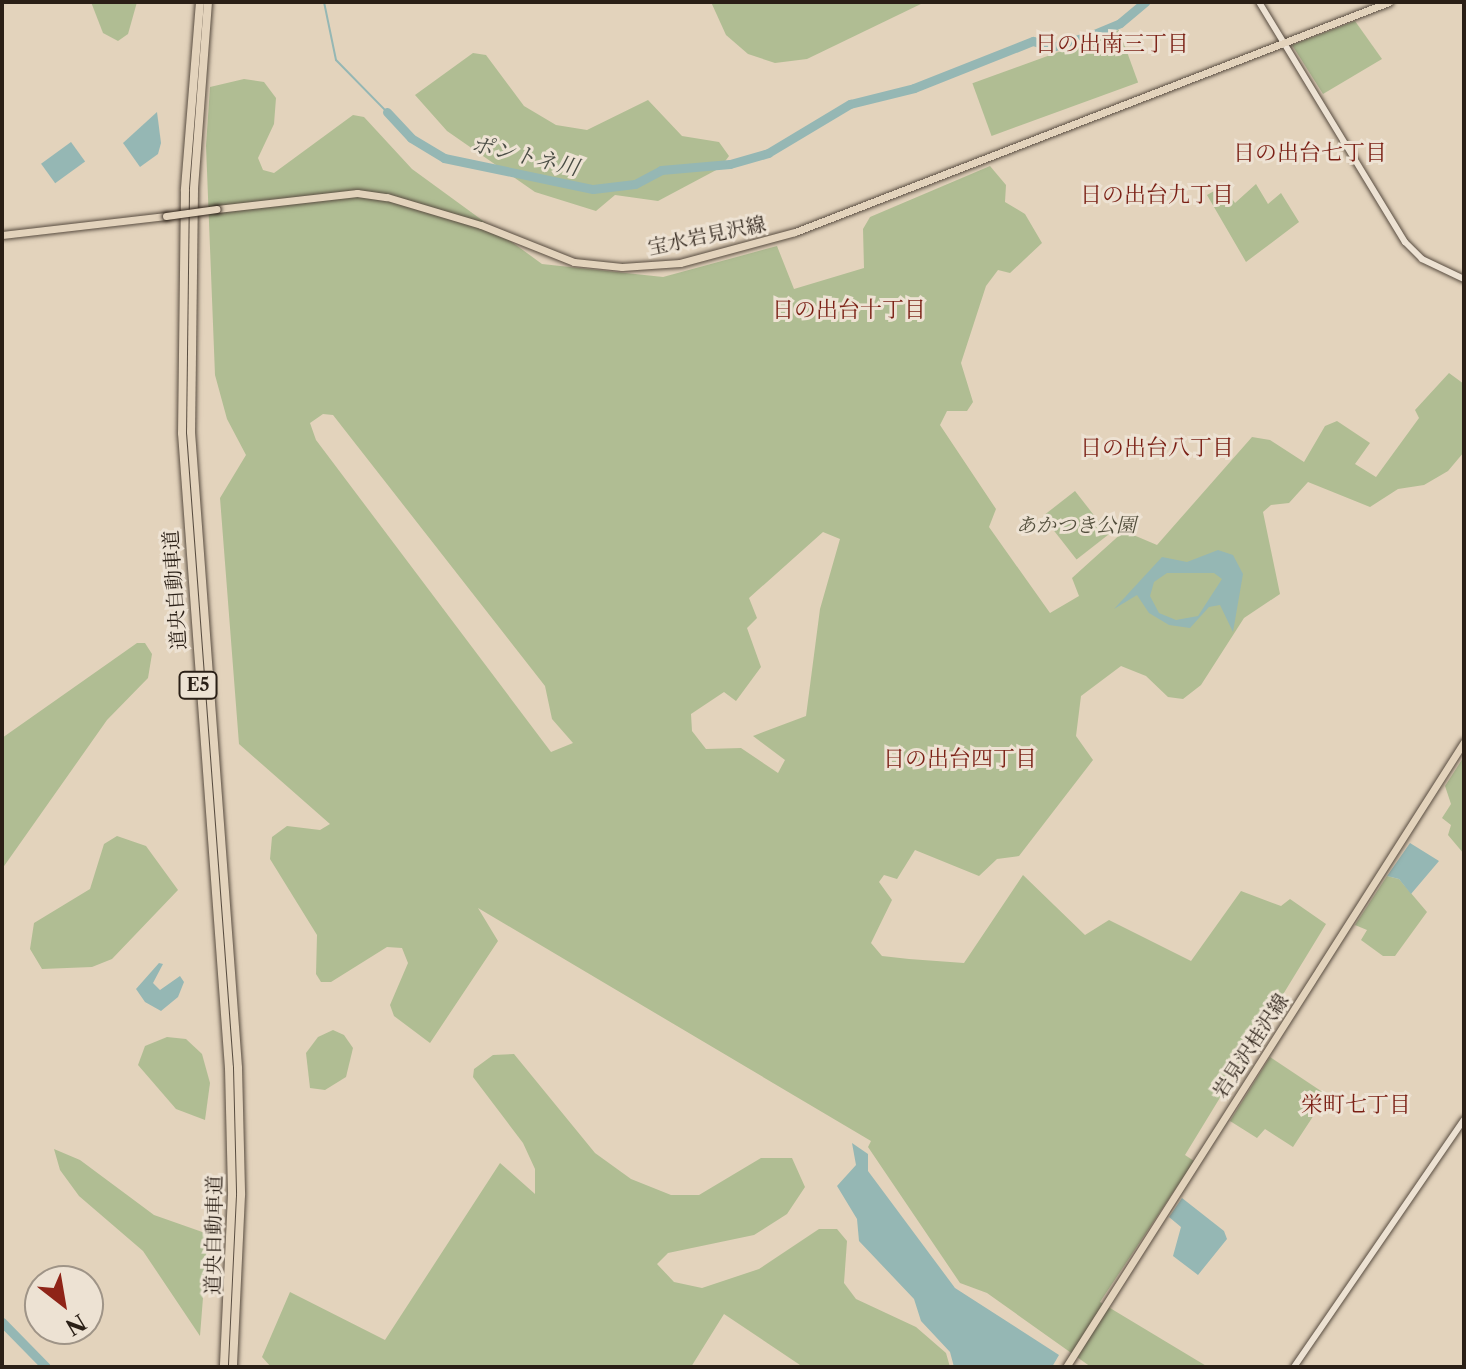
<!DOCTYPE html>
<html>
<head>
<meta charset="utf-8">
<style>
  body { margin:0 }
  #map { position:relative; width:1466px; height:1369px; overflow:hidden; background:#e3d3bc; font-family:"Libre Caslon Text","Noto Serif JP",serif }
  div>[style] { position:absolute }
  .green>* { inset:0; background:#b0bd93; transform-origin:0 0 }
  .water>* { inset:0; background:#95b7b4; transform-origin:0 0 }
  .stream>* { height:2px; margin:-1px; padding:0 1px; transform-origin:1px; border-radius:1px; background:#95b7b4 }
  .river>* { height:9px; margin:-4.5px; padding:0 4.5px; transform-origin:4.5px; border-radius:4.5px; background:#95b7b4 }
  .roads { filter:drop-shadow(0 0 2px #584c40) drop-shadow(0 0 2px #584c40) }
  .minor>* { height:6px; margin:-3px; padding:0 3px; transform-origin:3px; border-radius:3px; background:#ede2d3 }
  .major>* { height:7px; margin:-3.5px; padding:0 3.5px; transform-origin:3.5px; border-radius:3.5px; background:#e3d3bc }
  .highway>* { height:8px; margin:-4px; padding:0 4px; transform-origin:4px; border-radius:4px; background:#e3d3bc }
  .bridges { filter:drop-shadow(0 0 2px #2a1f16) drop-shadow(0 0 2px #2a1f16) }
  .major-bridge>* { height:7px; margin:-3.5px; padding:0 3.5px; transform-origin:3.5px; border-radius:3.5px; background:#e3d3bc }
  span { translate:-50% -50%; white-space:nowrap; text-align:center; line-height:1.15; -webkit-text-stroke:6px #ede2d3; paint-order:stroke }
  .shield-label span { padding:2px 6px; background:#ede2d3; border:2px solid; border-radius:6px; -webkit-text-stroke-width:0 }
  .shield-label { font-size:18px; color:#2a1f16; font-weight:700 }
  .street-label { font-size:20px; color:#2a1f16 }
  .park-label { font-size:20px; color:#524e3c; font-style:italic }
  .neighbourhood-label { font-size:22px; color:#7a1f14 }
  .water-label { font-size:22px; color:#4a4d45; font-style:italic }
  .frame { position:absolute; inset:0; border:4px solid #2a1f16; pointer-events:none }
  .north { position:absolute; left:24px; top:1265px; width:80px; height:80px; box-sizing:border-box; background:#ede2d3; border:2px solid #9f9487; border-radius:50%; rotate:149deg; font-size:22px; font-weight:700; line-height:32px; text-align:center; color:#2a1f16 }
  .north::after { content:''; display:block; margin:auto; width:28px; height:36px; background:#8f2418; clip-path:polygon(50% 0,100% 100%,50% 72%,0 100%) }
</style>
</head>
<body>
<div id="map">
  <div class="green">
    <i style="clip-path:polygon(91px 2px,137px 2px,128px 34px,118px 41px,103px 33px)"></i>
    <i style="clip-path:polygon(711px 2px,925px 2px,807px 59px,775px 63px,748px 54px,726px 35px)"></i>
    <i style="clip-path:polygon(1355px 21px,1382px 59px,1323px 94px,1292px 45px)"></i>
    <i style="left:1119px;top:30px;width:56px;height:156px;rotate:70deg"></i>
    <i style="clip-path:polygon(473px 53px,486px 55px,524px 106px,556px 125px,587px 130px,648px 100px,682px 136px,719px 142px,729px 156px,720px 168px,658px 201px,615px 195px,596px 211px,535px 192px,447px 131px,415px 95px)"></i>
    <i style="clip-path:polygon(evenodd,244px 79px,264px 82px,276px 98px,274px 124px,258px 158px,263px 170px,274px 173px,353px 115px,364px 117px,412px 169px,542px 264px,663px 277px,777px 246px,794px 289px,864px 268px,863px 229px,870px 217px,990px 166px,1006px 185px,1005px 202px,1025px 214px,1042px 243px,1010px 273px,998px 270px,986px 286px,961px 363px,973px 402px,967px 411px,947px 411px,940px 425px,996px 509px,989px 527px,1050px 613px,1079px 596px,1072px 578px,1124px 531px,1157px 545px,1252px 437px,1270px 440px,1304px 462px,1325px 426px,1337px 421px,1370px 443px,1355px 464px,1376px 477px,1419px 418px,1415px 410px,1449px 373px,1464px 384px,1464px 452px,1448px 471px,1424px 485px,1398px 489px,1370px 507px,1308px 482px,1289px 503px,1271px 505px,1263px 512px,1280px 594px,1244px 618px,1201px 685px,1183px 699px,1168px 697px,1146px 676px,1121px 666px,1081px 696px,1076px 736px,1093px 760px,1019px 856px,997px 859px,979px 876px,915px 850px,897px 879px,884px 875px,879px 882px,892px 900px,871px 943px,882px 956px,909px 959px,964px 963px,1023px 875px,1085px 935px,1109px 920px,1191px 961px,1241px 891px,1281px 906px,1290px 899px,1326px 924px,1185px 1155px,1194px 1161px,1100px 1302px,1208px 1367px,1091px 1367px,987px 1293px,960px 1283px,868px 1147px,871px 1141px,478px 908px,498px 941px,430px 1043px,394px 1016px,390px 1005px,408px 963px,402px 948px,387px 947px,331px 982px,321px 982px,316px 974px,317px 935px,270px 859px,272px 837px,287px 826px,320px 830px,330px 824px,239px 744px,220px 498px,246px 455px,227px 419px,215px 375px,206px 146px,210px 87px,244px 79px,323px 414px,333px 415px,545px 686px,552px 719px,573px 743px,551px 752px,316px 440px,310px 423px,323px 414px,244px 79px,823px 532px,840px 539px,820px 609px,806px 716px,753px 736px,785px 760px,778px 773px,741px 748px,706px 749px,692px 731px,691px 714px,724px 692px,736px 701px,761px 667px,747px 628px,757px 618px,749px 598px,823px 532px)"></i>
    <i style="clip-path:polygon(1256px 184px,1268px 204px,1281px 193px,1299px 222px,1246px 262px,1207px 195px,1223px 186px,1235px 203px)"></i>
    <i style="left:1075px;top:491px;width:55px;height:41px;rotate:52deg"></i>
    <i style="clip-path:polygon(137px 643px,145px 643px,152px 654px,148px 678px,107px 720px,2px 869px,2px 738px)"></i>
    <i style="clip-path:polygon(1463px 758px,1464px 758px,1464px 854px,1448px 835px,1451px 825px,1442px 818px,1451px 804px,1445px 786px)"></i>
    <i style="clip-path:polygon(117px 836px,146px 846px,178px 890px,112px 959px,92px 967px,42px 969px,30px 949px,34px 923px,90px 889px,104px 844px)"></i>
    <i style="clip-path:polygon(1387px 876px,1399px 879px,1427px 912px,1395px 956px,1383px 956px,1361px 940px,1367px 930px,1355px 925px)"></i>
    <i style="clip-path:polygon(333px 1030px,344px 1035px,353px 1048px,346px 1077px,325px 1090px,310px 1088px,306px 1053px,318px 1037px)"></i>
    <i style="clip-path:polygon(167px 1037px,186px 1039px,202px 1054px,210px 1083px,205px 1120px,176px 1109px,138px 1065px,145px 1046px)"></i>
    <i style="clip-path:polygon(514px 1054px,595px 1153px,631px 1179px,671px 1195px,699px 1195px,761px 1158px,792px 1158px,805px 1187px,787px 1214px,754px 1235px,668px 1253px,657px 1264px,674px 1282px,702px 1288px,759px 1269px,819px 1229px,837px 1229px,847px 1241px,844px 1283px,856px 1299px,916px 1327px,946px 1353px,950px 1367px,803px 1367px,724px 1314px,691px 1367px,271px 1367px,262px 1357px,290px 1292px,385px 1340px,500px 1163px,535px 1194px,535px 1169px,523px 1143px,473px 1077px,474px 1069px,493px 1055px)"></i>
    <i style="clip-path:polygon(1270px 1057px,1327px 1095px,1293px 1147px,1265px 1129px,1257px 1138px,1230px 1121px)"></i>
    <i style="clip-path:polygon(54px 1149px,80px 1160px,154px 1215px,208px 1234px,200px 1336px,143px 1251px,79px 1196px,60px 1170px)"></i>
  </div>
  <div class="water">
    <i style="clip-path:polygon(157px 112px,161px 143px,158px 154px,140px 167px,123px 143px)"></i>
    <i style="left:71px;top:142px;width:24px;height:37px;rotate:54deg"></i>
    <i style="clip-path:polygon(evenodd,1218px 550px,1233px 555px,1243px 574px,1233px 632px,1220px 605px,1209px 607px,1190px 628px,1169px 625px,1149px 613px,1137px 595px,1114px 609px,1162px 557px,1187px 562px,1218px 550px,1167px 573px,1214px 573px,1222px 579px,1198px 616px,1176px 620px,1159px 613px,1150px 596px,1154px 582px,1167px 573px)"></i>
    <i style="clip-path:polygon(1410px 843px,1439px 861px,1411px 894px,1399px 879px,1387px 876px)"></i>
    <i style="clip-path:polygon(159px 963px,163px 964px,153px 983px,160px 990px,180px 976px,184px 982px,178px 997px,161px 1011px,145px 1002px,136px 989px)"></i>
    <i style="clip-path:polygon(852px 1143px,868px 1154px,868px 1171px,955px 1288px,1059px 1355px,1052px 1367px,954px 1367px,950px 1352px,921px 1321px,914px 1299px,859px 1241px,857px 1219px,837px 1186px,856px 1165px)"></i>
    <i style="clip-path:polygon(1182px 1198px,1224px 1231px,1227px 1239px,1198px 1275px,1173px 1256px,1181px 1227px,1169px 1217px)"></i>
  </div>
  <div class="stream">
    <i style="left:324px;top:2px;width:59px;rotate:78.3deg"></i>
    <i style="left:336px;top:60px;width:73px;rotate:45.6deg"></i>
  </div>
  <div class="river">
    <i style="left:387px;top:112px;width:35px;rotate:47deg"></i>
    <i style="left:411px;top:138px;width:39px;rotate:31deg"></i>
    <i style="left:444px;top:158px;width:152px;rotate:11.8deg"></i>
    <i style="left:593px;top:189px;width:42px;rotate:-6.8deg"></i>
    <i style="left:635px;top:184px;width:30px;rotate:-28deg"></i>
    <i style="left:661px;top:170px;width:69px;rotate:-5deg"></i>
    <i style="left:730px;top:164px;width:40px;rotate:-16deg"></i>
    <i style="left:768px;top:153px;width:96px;rotate:-30.9deg"></i>
    <i style="left:850px;top:104px;width:66px;rotate:-14deg"></i>
    <i style="left:914px;top:88px;width:128px;rotate:-21.6deg"></i>
    <i style="left:1033px;top:41px;width:20px;rotate:18deg"></i>
    <i style="left:1052px;top:47px;width:42px;rotate:-16.7deg"></i>
    <i style="left:1092px;top:35px;width:30px;rotate:-23deg"></i>
    <i style="left:1120px;top:23px;width:33px;rotate:-40deg"></i>
    <i style="left:2px;top:1322px;width:63px;rotate:45.6deg"></i>
  </div>
  <div class="roads">
    <div class="minor">
      <i style="left:1259px;top:2px;width:281px;rotate:58.7deg"></i>
      <i style="left:1405px;top:242px;width:24px;rotate:45deg"></i>
      <i style="left:1422px;top:259px;width:47px;rotate:25.5deg"></i>
      <i style="left:1294px;top:1367px;width:300px;rotate:-55.5deg"></i>
    </div>
    <div class="major">
      <i style="left:217px;top:209px;width:141px;rotate:-6.5deg"></i>
      <i style="left:357px;top:193px;width:30px;rotate:8deg"></i>
      <i style="left:387px;top:197px;width:98px;rotate:16.6deg"></i>
      <i style="left:481px;top:225px;width:100px;rotate:21.7deg"></i>
      <i style="left:574px;top:262px;width:48px;rotate:5.9deg"></i>
      <i style="left:622px;top:267px;width:58px;rotate:-3.9deg"></i>
      <i style="left:680px;top:263px;width:119px;rotate:-15.1deg"></i>
      <i style="left:795px;top:232px;width:637px;rotate:-21.17deg"></i>
      <i style="left:2px;top:235px;width:165px;rotate:-6.6deg"></i>
      <i style="left:1066px;top:1367px;width:741px;rotate:-57.51deg"></i>
    </div>
    <div class="highway">
      <i style="left:200px;top:2px;width:189px;rotate:94.6deg"></i>
      <i style="left:185px;top:190px;width:243px;rotate:90.7deg"></i>
      <i style="left:182px;top:433px;width:637px;rotate:85.77deg"></i>
      <i style="left:229px;top:1068px;width:127px;rotate:88.6deg"></i>
      <i style="left:232px;top:1195px;width:172px;rotate:92.7deg"></i>
      <i style="left:208px;top:2px;width:189px;rotate:94.3deg"></i>
      <i style="left:194px;top:190px;width:242px;rotate:90.7deg"></i>
      <i style="left:191px;top:432px;width:638px;rotate:85.77deg"></i>
      <i style="left:238px;top:1068px;width:127px;rotate:88.6deg"></i>
      <i style="left:241px;top:1195px;width:172px;rotate:92.7deg"></i>
    </div>
  </div>
  <div class="bridges">
    <div class="major-bridge">
      <i style="left:166px;top:216px;width:51px;rotate:-7.8deg"></i>
    </div>
  </div>
  <div class="shield-label">
    <span style="left:198px;top:685px">E5</span>
  </div>
  <div class="street-label">
    <span style="left:707px;top:236px;rotate:-12deg">宝水岩見沢線</span>
    <span style="left:175px;top:590px;rotate:-94deg">道央自動車道</span>
    <span style="left:1251px;top:1046px;rotate:-57deg">岩見沢桂沢線</span>
    <span style="left:214px;top:1235px;rotate:-89deg">道央自動車道</span>
  </div>
  <div class="park-label">
    <span style="left:1076px;top:525px">あかつき公園</span>
  </div>
  <div class="neighbourhood-label">
    <span style="left:1112px;top:44px">日の出南三丁目</span>
    <span style="left:1310px;top:153px">日の出台七丁目</span>
    <span style="left:1157px;top:195px">日の出台九丁目</span>
    <span style="left:849px;top:310px">日の出台十丁目</span>
    <span style="left:1157px;top:448px">日の出台八丁目</span>
    <span style="left:960px;top:759px">日の出台四丁目</span>
    <span style="left:1356px;top:1105px">栄町七丁目</span>
  </div>
  <div class="water-label">
    <span style="left:525px;top:156px;rotate:13deg">ポントネ川</span>
  </div>
  <div class="frame"></div>
  <div class="north">N</div>
</div>
</body>
</html>
